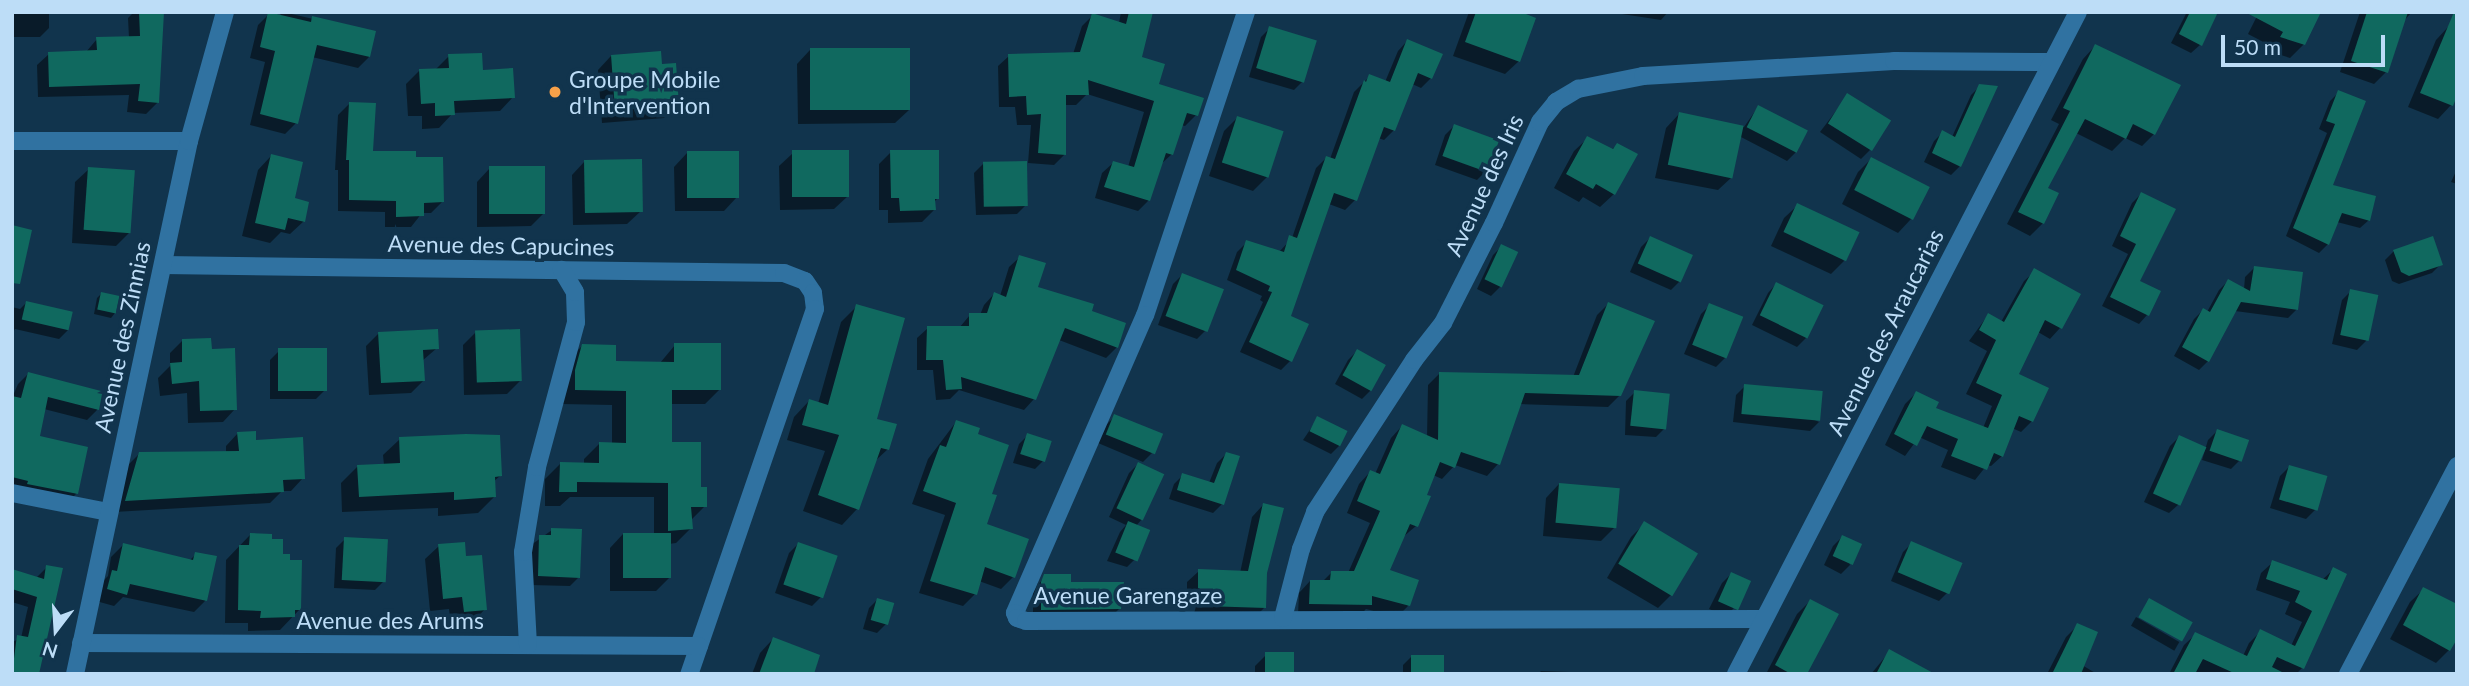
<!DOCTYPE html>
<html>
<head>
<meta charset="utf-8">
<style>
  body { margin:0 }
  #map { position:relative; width:2469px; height:686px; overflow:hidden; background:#11344d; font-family:Lato,sans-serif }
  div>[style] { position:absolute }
  .shadow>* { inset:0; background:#0007; transform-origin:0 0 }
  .building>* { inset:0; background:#10695f; transform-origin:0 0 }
  .minor>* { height:18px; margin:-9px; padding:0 9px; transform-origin:9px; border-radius:9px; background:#3072a1 }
  .dots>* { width:19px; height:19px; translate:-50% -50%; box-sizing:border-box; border:4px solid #11344d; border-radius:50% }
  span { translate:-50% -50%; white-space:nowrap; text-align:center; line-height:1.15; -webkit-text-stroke:7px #11344d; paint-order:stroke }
  .poi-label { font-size:23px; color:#bdddf7 }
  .left { translate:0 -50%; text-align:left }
  .street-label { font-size:23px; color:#bdddf7 }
  .frame { position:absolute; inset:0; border:14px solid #bdddf7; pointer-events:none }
  .north { position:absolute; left:21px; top:595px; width:70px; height:70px; -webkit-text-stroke:5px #11344d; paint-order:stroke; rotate:197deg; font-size:19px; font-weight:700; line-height:28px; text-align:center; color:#bdddf7 }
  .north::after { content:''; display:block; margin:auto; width:24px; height:32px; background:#bdddf7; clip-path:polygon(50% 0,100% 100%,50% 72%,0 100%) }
  .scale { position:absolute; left:2221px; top:35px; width:164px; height:32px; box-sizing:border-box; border:4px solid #bdddf7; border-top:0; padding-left:9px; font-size:21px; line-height:24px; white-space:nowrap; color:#bdddf7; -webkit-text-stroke:5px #11344d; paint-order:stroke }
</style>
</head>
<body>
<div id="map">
  <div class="shadow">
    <i style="clip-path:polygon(12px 12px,49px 12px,49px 28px,40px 37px,12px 37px)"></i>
    <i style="clip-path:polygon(134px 12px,161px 12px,158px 102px,146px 114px,127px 112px,129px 95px,38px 97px,37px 65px,49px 54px,86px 52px,97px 39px,129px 38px,128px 18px)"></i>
    <i style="clip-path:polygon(283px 12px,374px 33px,369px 57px,358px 68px,312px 57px,296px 123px,285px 134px,250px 125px,265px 62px,250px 58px,258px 25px,269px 14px,279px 16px)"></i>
    <i style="clip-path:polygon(1121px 12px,1151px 12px,1140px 58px,1157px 85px,1196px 115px,1185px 126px,1181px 125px,1172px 154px,1160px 165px,1148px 201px,1138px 211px,1095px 198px,1102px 173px,1113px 163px,1128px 167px,1144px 112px,1087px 94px,1076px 105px,1064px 105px,1065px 154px,1054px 165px,1028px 163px,1031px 125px,1017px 125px,1015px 107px,999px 107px,998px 66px,1009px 56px,1073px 54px,1082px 26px,1093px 15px,1119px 23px)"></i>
    <i style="clip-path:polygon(1469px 12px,1516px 12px,1519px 61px,1505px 74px,1453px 56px)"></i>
    <i style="clip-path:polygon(1609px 12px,1668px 12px,1661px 20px)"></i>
    <i style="clip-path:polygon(2187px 12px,2210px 12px,2200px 45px,2191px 53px,2171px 43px)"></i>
    <i style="clip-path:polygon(2259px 12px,2304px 44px,2290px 58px,2268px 51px,2271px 46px,2248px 34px)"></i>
    <i style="clip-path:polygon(2360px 12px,2412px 12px,2403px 22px,2386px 72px,2374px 84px,2340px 72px)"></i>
    <i style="clip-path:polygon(2449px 26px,2457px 91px,2451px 105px,2438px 119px,2408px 107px,2436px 40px)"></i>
    <i style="clip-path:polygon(1270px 28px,1303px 81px,1294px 90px,1249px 77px,1261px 37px)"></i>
    <i style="clip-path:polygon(1407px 41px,1431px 78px,1421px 88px,1412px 84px,1394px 130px,1384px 140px,1378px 138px,1355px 200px,1345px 210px,1329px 204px,1289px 317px,1290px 361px,1281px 370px,1240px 352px,1263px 302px,1260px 300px,1262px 296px,1227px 280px,1237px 252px,1247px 242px,1279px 252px,1292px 238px,1316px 168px,1326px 158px,1330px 159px,1354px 92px,1370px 76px,1385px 82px,1398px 51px)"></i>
    <i style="clip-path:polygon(2095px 46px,2154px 134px,2142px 146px,2125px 138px,2112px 151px,2076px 133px,2046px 189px,2043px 223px,2030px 236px,2007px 224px,2059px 124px,2051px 120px,2083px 59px)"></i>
    <i style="clip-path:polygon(810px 50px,909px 110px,895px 123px,798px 124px,797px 64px)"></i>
    <i style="clip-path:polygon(449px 56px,481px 71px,513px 97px,500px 111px,453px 113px,439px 128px,422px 129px,422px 116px,408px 116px,406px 84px,419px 71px,435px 70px)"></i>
    <i style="clip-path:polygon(611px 56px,660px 66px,678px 104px,664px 118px,602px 123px,598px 70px)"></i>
    <i style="clip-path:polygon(1980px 86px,1960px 166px,1951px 175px,1924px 162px,1934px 141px,1943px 132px,1952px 137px,1971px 95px)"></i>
    <i style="clip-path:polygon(2339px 92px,2331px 186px,2369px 220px,2360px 228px,2337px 222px,2328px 244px,2319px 253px,2286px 236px,2327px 133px,2319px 129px,2330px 101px)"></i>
    <i style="clip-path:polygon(1848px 95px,1870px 150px,1861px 159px,1820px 132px)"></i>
    <i style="clip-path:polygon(349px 104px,371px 153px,414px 159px,442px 202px,431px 213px,422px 213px,411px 227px,385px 227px,385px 212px,338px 211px,338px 170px,335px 170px,338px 115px)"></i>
    <i style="clip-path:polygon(1758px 107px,1796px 152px,1787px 161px,1739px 136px,1732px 177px,1718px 190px,1655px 178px,1666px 128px,1679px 114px,1744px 127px)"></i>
    <i style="clip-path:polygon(1237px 118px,1267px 177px,1253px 191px,1209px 176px,1224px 131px)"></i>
    <i style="clip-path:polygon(1454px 126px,1486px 171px,1477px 180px,1435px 165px,1445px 135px)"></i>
    <i style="clip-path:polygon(1588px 138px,1611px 150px,1617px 145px,1614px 194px,1600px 207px,1583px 197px,1579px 202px,1554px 188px,1574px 151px)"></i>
    <i style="clip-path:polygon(891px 152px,938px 198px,934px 202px,934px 210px,922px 222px,888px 223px,888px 210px,879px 210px,879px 164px)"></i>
    <i style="clip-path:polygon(687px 153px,737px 197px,724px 211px,675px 211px,674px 167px)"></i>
    <i style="clip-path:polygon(793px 153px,848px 196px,834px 209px,780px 210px,779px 166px)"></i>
    <i style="clip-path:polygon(271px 156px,304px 221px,290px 234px,281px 232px,270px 243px,242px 236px,258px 170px)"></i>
    <i style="clip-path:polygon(1871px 159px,1928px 188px,1911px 219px,1898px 233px,1842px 204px,1858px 172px)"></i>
    <i style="clip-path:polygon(585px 161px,641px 211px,627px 224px,573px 225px,572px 175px)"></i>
    <i style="clip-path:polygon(983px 164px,1026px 205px,1017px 214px,976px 215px,974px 173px)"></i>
    <i style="clip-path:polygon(490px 168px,544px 213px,531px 226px,477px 227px,477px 182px)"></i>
    <i style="clip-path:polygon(89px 169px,129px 233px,116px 246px,72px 243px,75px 182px)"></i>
    <i style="clip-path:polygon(2457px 169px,2457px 184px,2451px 182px)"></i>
    <i style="clip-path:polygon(2141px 194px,2138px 281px,2147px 315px,2139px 324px,2102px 306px,2128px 254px,2112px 246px,2132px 203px)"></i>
    <i style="clip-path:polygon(1798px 205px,1844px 261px,1831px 274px,1771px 246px,1784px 218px)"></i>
    <i style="clip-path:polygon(1650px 238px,1680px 281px,1671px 290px,1630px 272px,1641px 247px)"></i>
    <i style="clip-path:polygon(1501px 247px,1500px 287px,1491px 296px,1477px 289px,1493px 255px)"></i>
    <i style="clip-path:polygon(2394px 251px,2441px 264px,2432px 273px,2399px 284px,2392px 281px,2385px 260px)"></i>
    <i style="clip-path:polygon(1020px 257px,1036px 288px,1117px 347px,1106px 358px,1059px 340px,1034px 399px,1024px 410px,959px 390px,950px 399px,936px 400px,933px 370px,917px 370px,917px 338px,928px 328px,959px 328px,970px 315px,980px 315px,984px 305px,994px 294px,1000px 296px,1009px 267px)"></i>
    <i style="clip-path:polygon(2254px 268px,2297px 309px,2288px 318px,2235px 311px,2208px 361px,2199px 370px,2174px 356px,2194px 319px,2203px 310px,2207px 312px,2219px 290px,2228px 281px,2244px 289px,2245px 277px)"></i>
    <i style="clip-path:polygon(2035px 271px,2060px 328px,2050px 339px,2038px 332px,2017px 375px,2032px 421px,2021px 432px,2012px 428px,2002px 456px,1991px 466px,1987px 465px,1975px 480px,1941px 467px,1948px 450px,1919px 437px,1905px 456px,1885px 445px,1905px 404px,1916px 393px,1933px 409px,1983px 428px,1992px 406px,1966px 394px,1987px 351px,1969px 341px,1988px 315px,2001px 322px,2024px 281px)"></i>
    <i style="clip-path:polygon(1182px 275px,1206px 330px,1197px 339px,1158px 325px,1173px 284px)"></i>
    <i style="clip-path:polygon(1776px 284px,1806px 338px,1797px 347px,1752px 325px,1768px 293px)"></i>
    <i style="clip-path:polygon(2351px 291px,2366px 341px,2357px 350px,2332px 344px,2342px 300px)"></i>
    <i style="clip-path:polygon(101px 294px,115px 313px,111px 318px,94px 314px,97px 298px)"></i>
    <i style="clip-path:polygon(26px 303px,68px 330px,59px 339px,15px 329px,12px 334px,12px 307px,20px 309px)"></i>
    <i style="clip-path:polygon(1608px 304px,1620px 395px,1608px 407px,1520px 404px,1498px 464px,1487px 476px,1455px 465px,1442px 479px,1433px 475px,1425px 496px,1429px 497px,1416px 526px,1403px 537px,1388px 571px,1408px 606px,1397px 617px,1366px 609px,1359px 616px,1298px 615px,1299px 593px,1310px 581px,1322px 582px,1331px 573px,1348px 573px,1370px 523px,1347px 513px,1359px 484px,1370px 472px,1375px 474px,1391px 438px,1402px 426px,1427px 437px,1428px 385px,1439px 374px,1573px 377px,1597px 315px)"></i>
    <i style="clip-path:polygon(1710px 305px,1725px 358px,1716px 367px,1684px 354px,1701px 314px)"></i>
    <i style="clip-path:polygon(857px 306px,874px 420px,888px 449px,874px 462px,857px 509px,842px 525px,803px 511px,825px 451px,787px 440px,794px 417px,809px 401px,818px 404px,841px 322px)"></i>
    <i style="clip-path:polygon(476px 332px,521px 380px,507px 394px,464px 395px,463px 345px)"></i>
    <i style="clip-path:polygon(378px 334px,437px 348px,422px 361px,424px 380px,411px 393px,369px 395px,366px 346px)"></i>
    <i style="clip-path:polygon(182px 341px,210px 351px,235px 409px,223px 422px,188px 423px,187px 393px,160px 396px,158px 378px,170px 366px,170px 353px)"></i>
    <i style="clip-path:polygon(675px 345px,720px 389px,705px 404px,670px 404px,670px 443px,699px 489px,705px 506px,691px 520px,691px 528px,676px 543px,669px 544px,670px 577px,656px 591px,610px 591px,610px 548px,623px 534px,654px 534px,654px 497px,570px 497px,560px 506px,545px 506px,545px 479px,560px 464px,584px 464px,584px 459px,599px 444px,612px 444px,612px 405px,561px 404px,567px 361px,582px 346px,614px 363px,660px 363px)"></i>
    <i style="clip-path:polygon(279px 351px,325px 390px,316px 399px,270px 399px,270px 360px)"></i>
    <i style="clip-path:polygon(1357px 351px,1371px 390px,1362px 399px,1335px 384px,1348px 360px)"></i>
    <i style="clip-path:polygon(28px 374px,100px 395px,97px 410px,87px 420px,44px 409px,38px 437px,76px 494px,66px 504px,12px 490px,12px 398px,18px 384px)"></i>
    <i style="clip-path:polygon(1745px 386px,1819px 422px,1810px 431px,1733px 422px,1736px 395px)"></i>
    <i style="clip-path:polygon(1635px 392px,1665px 428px,1656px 437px,1625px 435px,1626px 401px)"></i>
    <i style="clip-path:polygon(1115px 416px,1152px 453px,1143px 462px,1098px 443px,1106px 425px)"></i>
    <i style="clip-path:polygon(1318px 418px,1340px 445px,1331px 454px,1303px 440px)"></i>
    <i style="clip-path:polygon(956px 422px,976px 435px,990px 495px,985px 525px,1013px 577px,1001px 589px,979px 581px,975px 594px,963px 606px,919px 593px,945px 515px,912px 504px,928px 459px)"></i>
    <i style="clip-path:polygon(2217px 431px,2240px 460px,2231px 469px,2202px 460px,2208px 440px)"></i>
    <i style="clip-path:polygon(238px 433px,255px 442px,303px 478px,291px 491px,282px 491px,270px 503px,114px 512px,127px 466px,139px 454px,226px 453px,226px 446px)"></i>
    <i style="clip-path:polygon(1028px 435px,1044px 460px,1035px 469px,1013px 463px,1019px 444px)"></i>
    <i style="clip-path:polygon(2179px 437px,2178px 505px,2169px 513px,2144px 502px,2170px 446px)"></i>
    <i style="clip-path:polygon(400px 439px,500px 476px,493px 482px,494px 497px,478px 513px,438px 516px,438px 508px,342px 512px,341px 483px,357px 467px,384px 465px,383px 455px)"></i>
    <i style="clip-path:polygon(1226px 454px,1222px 504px,1213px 513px,1169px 499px,1174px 484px,1183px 475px,1209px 483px,1217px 463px)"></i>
    <i style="clip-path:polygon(1138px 464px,1142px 519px,1136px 526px,1136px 558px,1127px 567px,1107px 561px,1120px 532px,1126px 525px,1109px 517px,1129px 473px)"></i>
    <i style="clip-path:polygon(2289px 467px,2315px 510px,2306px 519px,2270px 508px,2280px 476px)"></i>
    <i style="clip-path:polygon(1559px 484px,1615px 527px,1601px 541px,1543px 536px,1546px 498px)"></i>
    <i style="clip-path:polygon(1263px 505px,1264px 608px,1253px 619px,1193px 617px,1197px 603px,1187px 599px,1187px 582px,1199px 571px,1240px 573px,1252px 517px)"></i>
    <i style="clip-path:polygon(1645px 523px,1671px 595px,1658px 608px,1607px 578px,1631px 537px)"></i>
    <i style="clip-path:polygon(552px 530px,579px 577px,570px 586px,530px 585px,531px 545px)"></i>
    <i style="clip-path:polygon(250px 535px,281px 555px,300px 609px,280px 630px,248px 631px,248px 623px,225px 623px,226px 560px)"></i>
    <i style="clip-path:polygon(1842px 537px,1850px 565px,1841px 574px,1824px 565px,1833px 546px)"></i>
    <i style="clip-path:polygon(345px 539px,384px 581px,375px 590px,334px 588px,336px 548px)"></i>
    <i style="clip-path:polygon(1912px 543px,1960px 564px,1948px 592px,1939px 601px,1891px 581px,1903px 552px)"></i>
    <i style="clip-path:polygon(798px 544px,821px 597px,812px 606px,775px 593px,789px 553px)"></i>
    <i style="clip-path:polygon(123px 545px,189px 561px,196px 554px,205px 601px,194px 612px,123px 597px,114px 606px,96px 601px,100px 584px,108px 576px,111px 557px)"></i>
    <i style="clip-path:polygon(439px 546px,464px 558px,485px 609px,472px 623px,451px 625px,449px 609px,430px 611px,425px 559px)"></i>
    <i style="clip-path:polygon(2273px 562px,2322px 580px,2334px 569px,2302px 668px,2296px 674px,2169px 674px,2184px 645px,2196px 634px,2243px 656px,2249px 643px,2260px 632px,2291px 646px,2302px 622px,2285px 614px,2290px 602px,2256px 590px,2261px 573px)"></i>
    <i style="clip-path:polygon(47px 567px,37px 674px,12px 674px,12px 642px,21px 638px,28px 607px,12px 602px,12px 570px,36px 578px)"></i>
    <i style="clip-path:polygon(1731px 574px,1735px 607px,1726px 616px,1709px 609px,1722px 583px)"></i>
    <i style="clip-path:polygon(1045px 576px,1069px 583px,1119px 609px,1110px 618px,1033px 618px,1033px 592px)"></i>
    <i style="clip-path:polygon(2424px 589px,2449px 650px,2436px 663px,2390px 639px,2410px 602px)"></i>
    <i style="clip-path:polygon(878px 599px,886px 624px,877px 633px,863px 629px,869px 608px)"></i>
    <i style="clip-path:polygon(1810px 601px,1805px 674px,1766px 674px,1797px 614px)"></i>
    <i style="left:2136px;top:617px;width:50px;height:10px;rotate:30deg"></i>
    <i style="clip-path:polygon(2077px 626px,2082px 665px,2097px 674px,2047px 674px,2066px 637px)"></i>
    <i style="clip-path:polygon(773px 639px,812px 674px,752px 674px,760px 653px)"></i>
    <i style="clip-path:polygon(1890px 651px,1931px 674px,1871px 674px)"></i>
    <i style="clip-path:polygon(1266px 655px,1293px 674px,1255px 674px,1255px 666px)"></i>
    <i style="clip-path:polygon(1412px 656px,1442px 674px,1403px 674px,1403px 665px)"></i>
    <i style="clip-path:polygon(1541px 671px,1569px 672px,1569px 674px,1538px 674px)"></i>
  </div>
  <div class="building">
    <i style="clip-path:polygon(139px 12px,164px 12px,159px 103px,138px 101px,140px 84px,49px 87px,48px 52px,97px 50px,96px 37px,140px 36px)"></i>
    <i style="clip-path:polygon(268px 12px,311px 22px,312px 16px,376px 31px,370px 57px,317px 45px,298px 124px,260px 114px,275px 51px,260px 47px)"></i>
    <i style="clip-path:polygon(1129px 12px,1153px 12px,1142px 57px,1165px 64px,1159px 84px,1204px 98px,1198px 116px,1187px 113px,1173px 155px,1166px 153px,1150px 201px,1104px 187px,1113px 161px,1134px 167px,1154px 101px,1088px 80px,1089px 95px,1066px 95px,1066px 155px,1038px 153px,1041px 114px,1027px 115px,1026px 96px,1009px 97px,1008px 54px,1080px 52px,1092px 13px,1126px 24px)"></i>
    <i style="clip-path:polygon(1476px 12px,1521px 12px,1536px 18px,1520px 62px,1465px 42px)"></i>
    <i style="clip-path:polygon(2190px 12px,2218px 12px,2202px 46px,2179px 34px)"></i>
    <i style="clip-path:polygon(2245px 12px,2321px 12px,2305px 45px,2280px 37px,2283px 32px)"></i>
    <i style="clip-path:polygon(2367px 12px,2408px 12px,2388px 73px,2351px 61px)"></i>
    <i style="clip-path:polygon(2454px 12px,2457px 12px,2457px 96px,2453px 106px,2420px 93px)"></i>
    <i style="left:1269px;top:26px;width:50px;height:44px;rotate:17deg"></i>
    <i style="clip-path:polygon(1407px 39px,1443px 54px,1432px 79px,1418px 73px,1395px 131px,1384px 127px,1357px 201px,1334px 193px,1291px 316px,1309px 324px,1292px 362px,1249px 342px,1272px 292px,1268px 291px,1270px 286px,1236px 270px,1246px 240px,1284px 252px,1289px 235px,1297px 238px,1326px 156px,1335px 159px,1364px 80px,1366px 82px,1369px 74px,1390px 82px)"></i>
    <i style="clip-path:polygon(2095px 44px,2181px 85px,2155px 135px,2133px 124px,2126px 139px,2085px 119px,2048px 188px,2059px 193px,2044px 224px,2018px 212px,2070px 111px,2063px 108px)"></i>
    <i style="left:910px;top:48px;width:62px;height:100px;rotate:90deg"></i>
    <i style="clip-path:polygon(661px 51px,662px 64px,676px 63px,679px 105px,615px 110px,611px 55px)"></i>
    <i style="clip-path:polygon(482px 53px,483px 70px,513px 68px,515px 98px,454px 101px,455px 115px,435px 116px,435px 103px,421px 104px,419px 69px,449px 68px,448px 54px)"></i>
    <i style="clip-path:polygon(1979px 84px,1998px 86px,1961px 167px,1932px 153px,1942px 130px,1955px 137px)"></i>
    <i style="clip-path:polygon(2338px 90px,2366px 101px,2333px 185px,2376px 196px,2370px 221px,2342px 213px,2329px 245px,2293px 228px,2335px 124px,2326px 121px)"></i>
    <i style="left:1847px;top:93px;width:52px;height:36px;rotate:32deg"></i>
    <i style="clip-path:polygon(349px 102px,376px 103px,373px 151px,416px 151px,416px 157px,443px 157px,444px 202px,424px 203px,424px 216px,396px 217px,396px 201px,349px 200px,349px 160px,346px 160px)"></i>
    <i style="left:1758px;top:105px;width:56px;height:25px;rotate:27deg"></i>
    <i style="left:1679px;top:112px;width:66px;height:54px;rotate:12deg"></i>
    <i style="left:1237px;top:116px;width:49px;height:49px;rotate:18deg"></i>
    <i style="left:1454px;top:124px;width:48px;height:34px;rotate:20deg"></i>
    <i style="clip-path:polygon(1587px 136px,1613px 149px,1617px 143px,1638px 154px,1615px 195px,1596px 184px,1593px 189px,1566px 174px)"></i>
    <i style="left:849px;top:150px;width:47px;height:57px;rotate:90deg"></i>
    <i style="clip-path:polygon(890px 150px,939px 150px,939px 199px,935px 199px,936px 210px,900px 211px,899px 198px,891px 198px)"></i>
    <i style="left:739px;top:151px;width:47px;height:52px;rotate:90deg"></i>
    <i style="clip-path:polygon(271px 154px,303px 162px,295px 198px,309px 202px,305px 222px,288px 218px,285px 230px,255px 223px)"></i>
    <i style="left:1871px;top:157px;width:66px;height:37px;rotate:27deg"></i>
    <i style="left:642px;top:159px;width:53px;height:58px;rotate:89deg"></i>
    <i style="left:1027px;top:161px;width:45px;height:44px;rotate:89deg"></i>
    <i style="left:489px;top:166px;width:56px;height:48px"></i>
    <i style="left:88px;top:167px;width:47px;height:63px;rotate:4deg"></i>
    <i style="clip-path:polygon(2141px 192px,2176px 209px,2140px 281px,2161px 291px,2149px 316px,2110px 297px,2136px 244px,2120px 236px)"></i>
    <i style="left:1797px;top:203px;width:69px;height:32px;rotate:25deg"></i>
    <i style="clip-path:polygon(12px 225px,32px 230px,20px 284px,12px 283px)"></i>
    <i style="left:1650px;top:236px;width:47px;height:30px;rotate:24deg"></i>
    <i style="clip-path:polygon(2433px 236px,2443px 265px,2409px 276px,2401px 272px,2393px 250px)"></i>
    <i style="left:1501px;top:244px;width:19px;height:39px;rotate:25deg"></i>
    <i style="clip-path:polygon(1019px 255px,1046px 263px,1038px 287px,1094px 304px,1092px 311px,1126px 323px,1118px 348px,1065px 328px,1036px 400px,961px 377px,962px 389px,946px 390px,943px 360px,926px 360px,927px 326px,969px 326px,969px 313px,987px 313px,994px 292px,1006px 297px)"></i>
    <i style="clip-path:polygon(2254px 266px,2303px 272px,2298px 310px,2241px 302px,2209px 362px,2182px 347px,2203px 308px,2210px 312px,2228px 279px,2250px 291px)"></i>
    <i style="clip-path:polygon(2034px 268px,2081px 294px,2062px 329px,2045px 320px,2019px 374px,2049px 388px,2033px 422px,2019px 416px,2003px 457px,1994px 453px,1987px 470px,1951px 456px,1958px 439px,1927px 426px,1917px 446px,1894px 434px,1916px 391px,1939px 402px,1936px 408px,1988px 428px,2002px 395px,1976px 383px,1996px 340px,1979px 330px,1988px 313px,2004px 322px)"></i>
    <i style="left:1182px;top:273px;width:45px;height:46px;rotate:21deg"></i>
    <i style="left:1776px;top:282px;width:53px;height:37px;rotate:26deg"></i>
    <i style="left:2350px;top:289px;width:29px;height:47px;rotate:12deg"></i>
    <i style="left:101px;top:292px;width:19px;height:18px;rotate:12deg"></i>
    <i style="left:26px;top:301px;width:48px;height:19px;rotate:13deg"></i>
    <i style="clip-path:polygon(1608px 302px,1655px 321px,1621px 396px,1525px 393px,1500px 465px,1461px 452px,1455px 468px,1440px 462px,1427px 495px,1431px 496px,1418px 527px,1410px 524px,1390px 570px,1419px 580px,1410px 606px,1372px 596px,1372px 605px,1309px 604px,1310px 580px,1330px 580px,1331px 571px,1354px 571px,1380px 511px,1357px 501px,1370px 470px,1380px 474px,1402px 424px,1438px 440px,1439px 372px,1579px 375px)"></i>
    <i style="left:1709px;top:303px;width:37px;height:45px;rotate:22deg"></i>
    <i style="clip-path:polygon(856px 304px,905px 318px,877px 419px,897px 424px,889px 450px,881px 448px,859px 510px,818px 495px,839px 435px,802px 425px,809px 399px,828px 405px)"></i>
    <i style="clip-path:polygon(438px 329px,439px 349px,423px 350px,425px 381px,381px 383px,378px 332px)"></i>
    <i style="left:520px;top:329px;width:52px;height:45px;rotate:88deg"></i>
    <i style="clip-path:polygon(211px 338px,212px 349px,235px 348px,237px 410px,200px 411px,199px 381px,172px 384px,170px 363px,182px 362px,182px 339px)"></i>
    <i style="clip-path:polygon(674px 343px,721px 343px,721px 390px,672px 390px,672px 442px,701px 442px,701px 487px,707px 487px,707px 507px,691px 507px,693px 529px,668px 531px,668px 483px,577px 482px,577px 492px,559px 492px,560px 462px,599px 463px,599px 442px,626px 443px,626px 391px,575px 390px,575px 370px,582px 344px,616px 345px,616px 361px,674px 362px)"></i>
    <i style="left:327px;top:348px;width:43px;height:49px;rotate:90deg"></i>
    <i style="left:1357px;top:349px;width:33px;height:30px;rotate:29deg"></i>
    <i style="clip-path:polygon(28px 372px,101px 391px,97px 393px,102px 394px,99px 410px,48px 397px,40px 436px,88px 447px,78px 494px,27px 484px,28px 481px,12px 477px,12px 396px,21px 398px)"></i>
    <i style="left:1744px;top:384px;width:79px;height:30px;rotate:5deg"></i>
    <i style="left:1634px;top:390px;width:36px;height:36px;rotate:6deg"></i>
    <i style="left:1114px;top:414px;width:53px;height:22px;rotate:22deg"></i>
    <i style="left:1317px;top:416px;width:34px;height:17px;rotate:26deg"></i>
    <i style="clip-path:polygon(956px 420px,980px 428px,978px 434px,1009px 445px,992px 494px,997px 495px,987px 524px,1029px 539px,1015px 578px,985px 567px,977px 595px,930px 581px,956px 503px,923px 491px,940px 445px,946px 447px)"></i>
    <i style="left:2217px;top:429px;width:34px;height:23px;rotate:19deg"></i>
    <i style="clip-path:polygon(256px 431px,256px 440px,303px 437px,305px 479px,283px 480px,284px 492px,125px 501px,139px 452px,239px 451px,237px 432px)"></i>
    <i style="left:1027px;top:433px;width:26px;height:22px;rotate:18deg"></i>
    <i style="clip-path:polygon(466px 434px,500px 435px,502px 476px,495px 477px,496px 497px,454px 500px,454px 492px,359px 497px,357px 465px,400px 463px,399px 437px)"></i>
    <i style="left:2179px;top:435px;width:30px;height:64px;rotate:24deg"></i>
    <i style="clip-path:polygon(1226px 452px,1240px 456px,1224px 505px,1177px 490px,1182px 473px,1214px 483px)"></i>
    <i style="left:1138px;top:462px;width:29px;height:51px;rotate:25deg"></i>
    <i style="left:2289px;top:465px;width:40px;height:36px;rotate:16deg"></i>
    <i style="left:1559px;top:483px;width:61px;height:40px;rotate:5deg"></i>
    <i style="clip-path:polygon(1263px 503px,1284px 508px,1267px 573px,1266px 608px,1204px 606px,1207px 592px,1198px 588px,1198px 569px,1248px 571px)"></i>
    <i style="left:1128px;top:521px;width:24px;height:34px;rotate:22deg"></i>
    <i style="left:1644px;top:521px;width:63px;height:50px;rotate:31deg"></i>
    <i style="clip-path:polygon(551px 528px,582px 529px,580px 578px,538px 576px,539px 535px,551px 535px)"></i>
    <i style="clip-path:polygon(250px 533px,272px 534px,272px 539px,283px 539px,283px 554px,290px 554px,290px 560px,302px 560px,301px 610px,295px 610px,295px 617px,260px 618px,261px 611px,238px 610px,239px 545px,249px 545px)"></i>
    <i style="left:623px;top:533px;width:48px;height:45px"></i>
    <i style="left:1842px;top:535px;width:22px;height:23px;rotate:24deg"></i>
    <i style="left:344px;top:537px;width:44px;height:43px;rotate:3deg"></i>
    <i style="left:1911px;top:541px;width:56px;height:34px;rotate:23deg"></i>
    <i style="clip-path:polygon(465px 542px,466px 556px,482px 555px,487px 610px,464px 612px,462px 597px,443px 599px,438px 544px)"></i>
    <i style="left:798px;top:542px;width:42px;height:45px;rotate:19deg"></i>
    <i style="clip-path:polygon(123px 543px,193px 560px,195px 552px,217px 556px,207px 601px,130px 584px,127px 595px,107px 589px,112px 570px,117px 571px)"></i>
    <i style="clip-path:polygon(2272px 560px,2327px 580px,2333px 567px,2347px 574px,2304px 669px,2277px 657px,2272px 667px,2286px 674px,2236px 674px,2203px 659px,2195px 674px,2173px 674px,2195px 632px,2247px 656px,2260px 629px,2295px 646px,2312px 611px,2295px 602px,2300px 591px,2266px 579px)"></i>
    <i style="clip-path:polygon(46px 565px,63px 568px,39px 674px,12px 674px,17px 635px,28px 637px,37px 597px,12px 589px,12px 569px,44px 579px)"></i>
    <i style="left:1731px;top:572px;width:22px;height:32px;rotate:24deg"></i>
    <i style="clip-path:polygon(1044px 574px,1071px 574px,1071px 582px,1124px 582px,1121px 609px,1041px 610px,1041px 582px)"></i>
    <i style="clip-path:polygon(2423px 587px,2457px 604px,2457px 639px,2450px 651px,2403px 625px)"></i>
    <i style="left:877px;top:598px;width:18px;height:23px;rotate:16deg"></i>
    <i style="left:2149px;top:598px;width:50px;height:22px;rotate:29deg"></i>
    <i style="clip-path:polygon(1810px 599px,1839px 614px,1807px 674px,1791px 674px,1775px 665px)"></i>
    <i style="clip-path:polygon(2077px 623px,2098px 632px,2081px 674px,2052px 674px)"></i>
    <i style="clip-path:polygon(773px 637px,820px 655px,814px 674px,759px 674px)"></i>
    <i style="clip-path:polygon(1889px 649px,1935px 674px,1876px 674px)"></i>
    <i style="left:1294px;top:652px;width:22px;height:29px;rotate:90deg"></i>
    <i style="left:1411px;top:655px;width:33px;height:19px"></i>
  </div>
  <div class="minor">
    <i style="left:1246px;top:12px;width:319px;rotate:108.4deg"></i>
    <i style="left:1145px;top:315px;width:325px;rotate:113.6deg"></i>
    <i style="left:1015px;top:613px;width:5px;rotate:68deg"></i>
    <i style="left:1017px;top:618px;width:9px;rotate:18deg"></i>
    <i style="left:1026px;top:621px;width:738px;rotate:-0.16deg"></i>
    <i style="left:12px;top:141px;width:177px"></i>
    <i style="left:163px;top:265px;width:621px;rotate:0.74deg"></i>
    <i style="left:784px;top:273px;width:22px;rotate:21deg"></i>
    <i style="left:805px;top:281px;width:14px;rotate:56deg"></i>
    <i style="left:813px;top:293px;width:16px;rotate:83deg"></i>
    <i style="left:815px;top:309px;width:386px;rotate:109deg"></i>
    <i style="left:12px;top:493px;width:98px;rotate:11.2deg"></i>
    <i style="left:1283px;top:618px;width:71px;rotate:-75.4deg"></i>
    <i style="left:1301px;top:549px;width:40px;rotate:-69deg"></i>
    <i style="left:1315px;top:512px;width:181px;rotate:-56.9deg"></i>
    <i style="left:1414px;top:360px;width:47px;rotate:-51.9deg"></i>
    <i style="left:1443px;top:323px;width:112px;rotate:-63deg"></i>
    <i style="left:1494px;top:223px;width:111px;rotate:-65.5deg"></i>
    <i style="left:1540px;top:122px;width:26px;rotate:-51deg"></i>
    <i style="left:1556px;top:102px;width:26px;rotate:-31deg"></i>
    <i style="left:1578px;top:89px;width:66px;rotate:-11.3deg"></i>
    <i style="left:1643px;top:76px;width:251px;rotate:-3.4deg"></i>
    <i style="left:1894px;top:61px;width:157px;rotate:0.4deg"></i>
    <i style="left:81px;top:643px;width:618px;rotate:0.28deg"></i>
    <i style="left:528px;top:645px;width:93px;rotate:-93.1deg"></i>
    <i style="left:523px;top:552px;width:86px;rotate:-80.6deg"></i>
    <i style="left:537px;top:467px;width:150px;rotate:-74.9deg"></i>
    <i style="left:576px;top:322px;width:30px;rotate:-92deg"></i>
    <i style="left:575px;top:292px;width:26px;rotate:-121deg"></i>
    <i style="left:75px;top:674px;width:545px;rotate:-77.93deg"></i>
    <i style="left:189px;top:141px;width:134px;rotate:-74.4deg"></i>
    <i style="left:1736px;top:674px;width:745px;rotate:-62.68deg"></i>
    <i style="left:2348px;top:674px;width:235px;rotate:-62.3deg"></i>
  </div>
  <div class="dots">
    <i style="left:555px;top:92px;background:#f7a149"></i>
  </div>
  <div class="poi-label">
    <span class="left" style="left:569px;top:92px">Groupe Mobile<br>d'Intervention</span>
  </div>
  <div class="street-label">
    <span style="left:1484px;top:185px;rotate:-65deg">Avenue des Iris</span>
    <span style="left:501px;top:245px;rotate:1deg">Avenue des Capucines</span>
    <span style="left:1885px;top:332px;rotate:-63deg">Avenue des Araucarias</span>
    <span style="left:122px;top:337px;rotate:-78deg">Avenue des Zinnias</span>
    <span style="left:1128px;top:595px">Avenue Garengaze</span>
    <span style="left:390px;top:620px">Avenue des Arums</span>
  </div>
  <div class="frame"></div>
  <div class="north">N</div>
  <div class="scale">50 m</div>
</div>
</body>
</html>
